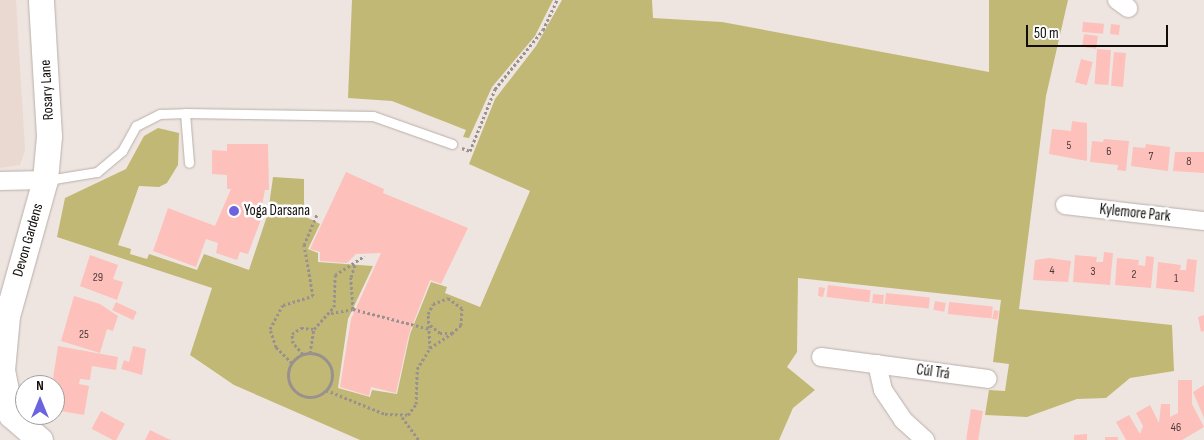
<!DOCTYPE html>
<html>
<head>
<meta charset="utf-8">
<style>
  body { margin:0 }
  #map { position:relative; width:1204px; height:440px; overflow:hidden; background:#efe5e0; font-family:"Sofia Sans Condensed",sans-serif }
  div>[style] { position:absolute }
  .built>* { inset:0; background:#ead9d0 }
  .green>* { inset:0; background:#c1b875 }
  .building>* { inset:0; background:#fdc0bb; transform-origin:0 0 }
  .path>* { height:3px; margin-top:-1.5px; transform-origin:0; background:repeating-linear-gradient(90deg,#99918e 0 2.5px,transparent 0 5px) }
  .path>.ring { margin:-1.5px; padding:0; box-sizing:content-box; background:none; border:3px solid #99918e; border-radius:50% }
  .roads { filter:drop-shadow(0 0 1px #b8afaa) drop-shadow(0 0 1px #b8afaa) }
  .lane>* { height:9px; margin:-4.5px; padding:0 4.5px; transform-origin:4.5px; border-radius:4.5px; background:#fff }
  .street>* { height:18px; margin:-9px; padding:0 9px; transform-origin:9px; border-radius:9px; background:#fff }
  .secondary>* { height:25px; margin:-12.5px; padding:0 12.5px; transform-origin:12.5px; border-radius:12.5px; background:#fff }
  .dots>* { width:14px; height:14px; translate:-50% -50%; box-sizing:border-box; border:2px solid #fff; border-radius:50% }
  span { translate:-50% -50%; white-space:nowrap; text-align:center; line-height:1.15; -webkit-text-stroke:5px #fff; paint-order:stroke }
  .number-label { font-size:12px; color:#4b3a37 }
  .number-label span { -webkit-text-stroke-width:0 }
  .street-label { font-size:15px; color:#100d0b }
  .poi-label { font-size:15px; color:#100d0b }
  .left { translate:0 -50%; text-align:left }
  .north { position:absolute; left:15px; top:375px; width:50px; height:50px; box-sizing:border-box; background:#fff; border:1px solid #9f9e9d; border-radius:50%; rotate:0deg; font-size:14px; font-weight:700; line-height:20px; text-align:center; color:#100d0b }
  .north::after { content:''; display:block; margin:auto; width:18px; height:22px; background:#6c64de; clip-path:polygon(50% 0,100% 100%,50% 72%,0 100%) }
  .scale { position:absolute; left:1026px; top:25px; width:142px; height:22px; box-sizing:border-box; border:2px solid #100d0b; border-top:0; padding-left:6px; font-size:15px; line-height:18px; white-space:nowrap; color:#100d0b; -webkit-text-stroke:4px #fff; paint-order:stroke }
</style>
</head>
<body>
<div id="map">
  <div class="built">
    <i style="clip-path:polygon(0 0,16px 0,25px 150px,20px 165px,0 168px)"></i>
  </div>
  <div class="green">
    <i style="clip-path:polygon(352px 0,553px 0,535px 36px,492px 87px,469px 138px,463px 137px,466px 130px,392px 101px,348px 98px)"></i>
    <i style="clip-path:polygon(562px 0,652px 0,653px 18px,722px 22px,989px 72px,989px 0,1068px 0,1046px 96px,1019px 309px,1172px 325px,1174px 371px,1130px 378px,1106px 398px,1077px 399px,1027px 417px,985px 415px,989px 390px,1005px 391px,1009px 364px,993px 362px,1001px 300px,798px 278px,797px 352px,787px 367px,815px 390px,793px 408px,779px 440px,360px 440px,234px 385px,190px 355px,212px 288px,57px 237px,65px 198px,126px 169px,144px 136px,158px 128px,179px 133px,178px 165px,167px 183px,159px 187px,139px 186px,118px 245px,131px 249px,130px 254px,147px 259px,149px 254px,197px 270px,204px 254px,249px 270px,268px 213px,273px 177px,304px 179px,304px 216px,320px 224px,308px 249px,318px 253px,318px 262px,373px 266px,348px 319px,338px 388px,370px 397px,372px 390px,397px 394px,410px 334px,431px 282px,447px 287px,445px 293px,480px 307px,530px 191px,469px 164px,495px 99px,536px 46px)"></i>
  </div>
  <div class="building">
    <i style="left:1083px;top:22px;width:21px;height:10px;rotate:5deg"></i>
    <i style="left:1111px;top:24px;width:9px;height:10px;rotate:6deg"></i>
    <i style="left:1084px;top:34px;width:14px;height:13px;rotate:8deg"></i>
    <i style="left:1097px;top:49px;width:14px;height:35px;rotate:4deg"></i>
    <i style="left:1114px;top:52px;width:12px;height:34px;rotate:5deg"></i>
    <i style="left:1081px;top:59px;width:12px;height:24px;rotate:14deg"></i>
    <i style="clip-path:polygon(1072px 121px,1087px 123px,1087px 161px,1049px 154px,1052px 129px,1071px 131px)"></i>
    <i style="clip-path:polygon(1104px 139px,1129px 141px,1126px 171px,1117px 170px,1118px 165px,1090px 162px,1092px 141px,1103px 142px)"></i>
    <i style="clip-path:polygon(227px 144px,268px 144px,269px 190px,265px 190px,261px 210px,264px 211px,248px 254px,240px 252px,237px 260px,216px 253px,218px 243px,206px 239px,196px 267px,153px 251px,168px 208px,215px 226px,231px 189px,227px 189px,227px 175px,212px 174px,212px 150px,227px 151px)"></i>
    <i style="clip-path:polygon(1146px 144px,1170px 147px,1168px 171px,1131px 166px,1133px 147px,1145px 148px)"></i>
    <i style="clip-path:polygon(1175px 152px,1204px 152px,1204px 173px,1173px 171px)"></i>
    <i style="clip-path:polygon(346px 172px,384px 189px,383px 193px,468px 228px,441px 284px,430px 280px,409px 334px,396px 393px,371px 387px,369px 396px,340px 387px,351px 319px,381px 253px,356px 254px,347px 263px,320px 261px,320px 252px,310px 249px)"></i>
    <i style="clip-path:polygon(1104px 252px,1113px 253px,1110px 285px,1073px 282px,1075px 255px,1097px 257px,1096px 262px,1103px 262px)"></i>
    <i style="clip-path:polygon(90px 255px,118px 265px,113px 279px,123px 282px,117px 300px,80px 286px)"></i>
    <i style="clip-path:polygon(1146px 256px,1154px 257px,1151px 288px,1115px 285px,1117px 258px,1139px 260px,1138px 265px,1145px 266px)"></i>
    <i style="clip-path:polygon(1049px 258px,1071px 261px,1068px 282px,1033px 280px,1035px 260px)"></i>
    <i style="clip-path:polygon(1187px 259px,1197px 260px,1194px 292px,1156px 288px,1158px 262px,1181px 265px,1180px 270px,1186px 270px)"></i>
    <i style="left:828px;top:285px;width:43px;height:12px;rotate:7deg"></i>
    <i style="clip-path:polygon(819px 287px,825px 288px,823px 297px,818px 296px)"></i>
    <i style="left:886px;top:293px;width:44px;height:11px;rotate:6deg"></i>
    <i style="left:873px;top:294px;width:11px;height:9px;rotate:5deg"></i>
    <i style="clip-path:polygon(74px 296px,100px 304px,118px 316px,113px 331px,107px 329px,100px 353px,61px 341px)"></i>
    <i style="left:935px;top:301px;width:11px;height:9px;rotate:10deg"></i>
    <i style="left:116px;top:302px;width:23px;height:9px;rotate:25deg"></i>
    <i style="left:949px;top:302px;width:44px;height:12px;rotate:6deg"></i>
    <i style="left:994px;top:310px;width:5px;height:9px;rotate:11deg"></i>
    <i style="clip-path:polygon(1204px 315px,1204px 331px,1201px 332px,1198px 317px)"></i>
    <i style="clip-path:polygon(58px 346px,118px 357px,116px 370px,92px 366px,90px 380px,80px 379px,79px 384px,89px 386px,84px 415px,55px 410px,52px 385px)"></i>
    <i style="clip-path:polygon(133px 346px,146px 349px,142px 375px,121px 369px,124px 360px,129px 362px)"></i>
    <i style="clip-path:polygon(1178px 380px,1192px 380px,1192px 404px,1204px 427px,1182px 440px,1126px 440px,1116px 422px,1129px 415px,1140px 434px,1143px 426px,1136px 413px,1150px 405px,1159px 423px,1161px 404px,1170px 404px,1170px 417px,1178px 413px)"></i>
    <i style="clip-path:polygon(1204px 385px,1204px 418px,1193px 392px)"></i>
    <i style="left:971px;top:409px;width:12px;height:31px;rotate:9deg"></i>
    <i style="left:101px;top:411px;width:27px;height:20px;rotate:28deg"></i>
    <i style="clip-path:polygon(150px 430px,166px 438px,171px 440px,145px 440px)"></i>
    <i style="clip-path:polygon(1087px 434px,1087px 440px,1074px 440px,1074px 435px)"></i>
    <i style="left:1105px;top:437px;width:13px;height:3px"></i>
  </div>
  <div class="path">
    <i style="left:462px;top:148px;width:9px;rotate:21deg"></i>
    <i style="left:470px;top:151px;width:67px;rotate:-68deg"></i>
    <i style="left:495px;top:89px;width:76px;rotate:-50.9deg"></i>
    <i style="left:543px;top:30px;width:33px;rotate:-65deg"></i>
    <i style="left:353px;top:309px;width:32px;rotate:-94deg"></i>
    <i style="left:351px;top:277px;width:13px;rotate:-72deg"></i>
    <i style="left:331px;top:313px;width:22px;rotate:-10deg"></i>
    <i style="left:353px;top:309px;width:80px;rotate:14.6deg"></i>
    <i style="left:430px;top:348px;width:34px;rotate:-93deg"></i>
    <i style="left:428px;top:314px;width:11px;rotate:-63deg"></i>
    <i style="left:433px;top:304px;width:16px;rotate:-22deg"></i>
    <i style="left:448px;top:298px;width:17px;rotate:36deg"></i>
    <i style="left:462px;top:308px;width:17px;rotate:93deg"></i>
    <i style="left:461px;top:325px;width:12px;rotate:138deg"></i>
    <i style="left:452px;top:333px;width:12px;rotate:180deg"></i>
    <i style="left:440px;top:333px;width:13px;rotate:-141deg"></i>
    <i style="left:310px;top:353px;width:24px;rotate:-81deg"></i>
    <i style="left:314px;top:329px;width:30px;rotate:-48deg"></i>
    <i style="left:334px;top:307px;width:32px;rotate:-88deg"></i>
    <i style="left:335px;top:275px;width:35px;rotate:-33deg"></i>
    <i class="ring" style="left:288px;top:353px;width:41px;height:41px"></i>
    <i style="left:303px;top:354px;width:15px;rotate:-132deg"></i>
    <i style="left:293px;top:343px;width:9px;rotate:-96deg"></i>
    <i style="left:292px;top:334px;width:11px;rotate:-34deg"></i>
    <i style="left:301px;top:328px;width:13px;rotate:4deg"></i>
    <i style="left:292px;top:363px;width:23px;rotate:-135deg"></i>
    <i style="left:276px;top:347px;width:19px;rotate:-108deg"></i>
    <i style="left:270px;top:329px;width:27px;rotate:-62deg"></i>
    <i style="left:283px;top:305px;width:31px;rotate:-17deg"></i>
    <i style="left:313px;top:296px;width:52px;rotate:-100deg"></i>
    <i style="left:304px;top:245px;width:34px;rotate:-67deg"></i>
    <i style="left:326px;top:390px;width:64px;rotate:22.1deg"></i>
    <i style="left:385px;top:414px;width:23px;rotate:2deg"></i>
    <i style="left:408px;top:415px;width:14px;rotate:-54deg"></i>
    <i style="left:416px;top:404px;width:35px;rotate:-88deg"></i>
    <i style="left:417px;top:369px;width:25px;rotate:-58deg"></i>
    <i style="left:430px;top:348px;width:27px;rotate:-34deg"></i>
    <i style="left:402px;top:417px;width:29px;rotate:54deg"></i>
  </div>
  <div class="roads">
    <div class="lane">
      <i style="left:185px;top:113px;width:188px;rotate:0.9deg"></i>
      <i style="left:373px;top:116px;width:84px;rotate:19.5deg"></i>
      <i style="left:48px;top:180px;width:50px;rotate:-9.3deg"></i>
      <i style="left:97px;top:172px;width:33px;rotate:-40deg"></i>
      <i style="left:122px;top:151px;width:29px;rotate:-61deg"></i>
      <i style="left:136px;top:126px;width:27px;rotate:-27deg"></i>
      <i style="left:160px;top:114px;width:25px;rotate:-2deg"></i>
      <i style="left:185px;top:113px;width:50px;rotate:85.4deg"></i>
    </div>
    <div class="street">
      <i style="left:1117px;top:0;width:14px;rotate:36deg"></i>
      <i style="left:0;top:181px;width:45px;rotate:-1.3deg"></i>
      <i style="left:1065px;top:205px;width:140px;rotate:6.6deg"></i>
      <i style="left:821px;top:357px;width:168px;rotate:7.5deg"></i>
      <i style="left:877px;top:364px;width:27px;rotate:77deg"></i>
      <i style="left:883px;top:390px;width:36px;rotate:56deg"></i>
      <i style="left:903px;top:420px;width:30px;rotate:42deg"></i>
    </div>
    <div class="secondary">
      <i style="left:40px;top:440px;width:38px;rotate:-139deg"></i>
      <i style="left:11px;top:415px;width:46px;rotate:-101.3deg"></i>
      <i style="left:2px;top:370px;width:54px;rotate:-84.7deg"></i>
      <i style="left:7px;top:316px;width:141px;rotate:-74.4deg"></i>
      <i style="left:45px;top:180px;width:44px;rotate:-84.8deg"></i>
      <i style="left:49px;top:136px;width:136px;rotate:-93.4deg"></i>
    </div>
  </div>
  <div class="dots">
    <i style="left:234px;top:211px;background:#6c64de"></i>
  </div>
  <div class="number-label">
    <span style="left:1069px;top:146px">5</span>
    <span style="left:1109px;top:152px">6</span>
    <span style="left:1151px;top:157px">7</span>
    <span style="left:1189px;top:162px">8</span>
    <span style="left:1052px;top:271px">4</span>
    <span style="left:1093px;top:272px">3</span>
    <span style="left:1134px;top:275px">2</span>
    <span style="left:98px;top:278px">29</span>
    <span style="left:1176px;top:279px">1</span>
    <span style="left:84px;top:335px">25</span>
    <span style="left:1176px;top:428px">46</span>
  </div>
  <div class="street-label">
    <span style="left:47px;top:90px;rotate:-93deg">Rosary Lane</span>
    <span style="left:1135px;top:213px;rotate:6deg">Kylemore Park</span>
    <span style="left:28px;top:240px;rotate:-74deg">Devon Gardens</span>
    <span style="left:933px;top:372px;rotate:8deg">Cúl Trá</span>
  </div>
  <div class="poi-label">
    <span class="left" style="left:244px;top:211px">Yoga Darsana</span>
  </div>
  <div class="north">N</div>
  <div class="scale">50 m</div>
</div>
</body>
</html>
